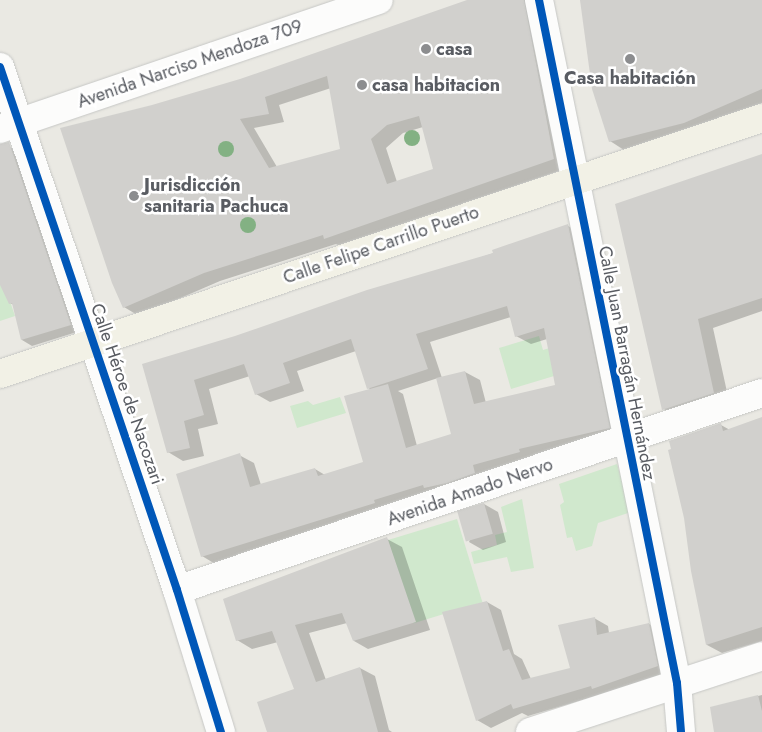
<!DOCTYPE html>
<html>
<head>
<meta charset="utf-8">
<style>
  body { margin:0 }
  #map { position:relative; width:762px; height:732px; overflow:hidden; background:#eae9e3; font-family:Jost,sans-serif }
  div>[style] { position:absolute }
  .green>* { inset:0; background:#d0e8cd; transform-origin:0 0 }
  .shadow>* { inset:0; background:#0003 }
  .building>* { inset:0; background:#d1d0cd; transform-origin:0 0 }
  .roads { filter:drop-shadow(0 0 1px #c6c7c5) drop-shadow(0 0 1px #c6c7c5) }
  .minor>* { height:28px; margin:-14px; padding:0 14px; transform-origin:14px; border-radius:14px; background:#fcfcfb }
  .major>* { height:28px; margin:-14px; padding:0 14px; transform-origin:14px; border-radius:14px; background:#f2f1e6 }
  .cycleway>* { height:8px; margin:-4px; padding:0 4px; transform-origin:4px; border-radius:4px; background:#0057b8 }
  .trees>* { width:16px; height:16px; margin:-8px; border-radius:50%; background:#83b183 }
  .dots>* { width:14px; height:14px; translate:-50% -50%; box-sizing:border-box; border:2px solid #fff; border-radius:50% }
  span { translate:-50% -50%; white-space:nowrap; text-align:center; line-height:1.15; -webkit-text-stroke:5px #fff; paint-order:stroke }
  .poi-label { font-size:18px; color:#595c62; font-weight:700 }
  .left { translate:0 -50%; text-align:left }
  .street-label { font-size:18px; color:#595c62 }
</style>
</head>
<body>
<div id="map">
  <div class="green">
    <i style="clip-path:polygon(3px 281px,15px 316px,0 321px,0 282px)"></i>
    <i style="clip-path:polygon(539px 336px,543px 350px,556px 346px,564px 373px,511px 389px,499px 348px)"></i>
    <i style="clip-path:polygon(340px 397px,346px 413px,297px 428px,290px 406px,308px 401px,313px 405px)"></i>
    <i style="clip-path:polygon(617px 464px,631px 512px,598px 523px,592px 546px,576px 551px,572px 537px,567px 538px,560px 505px,564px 502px,559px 484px)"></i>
    <i style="clip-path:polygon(522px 499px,534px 568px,511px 572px,507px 557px,474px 564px,471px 552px,497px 545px,495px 535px,507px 532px,501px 507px)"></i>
    <i style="left:457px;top:519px;width:87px;height:72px;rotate:73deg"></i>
  </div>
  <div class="shadow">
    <i style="clip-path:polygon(evenodd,472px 0,538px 0,568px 168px,340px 246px,336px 244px,220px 281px,139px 316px,124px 307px,152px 106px,240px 80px,472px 0,331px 88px,342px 150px,277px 167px,254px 128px,284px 122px,279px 105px,331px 88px,472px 0,423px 127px,434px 170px,397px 182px,386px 148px,403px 133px,423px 127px)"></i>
    <i style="clip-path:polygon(581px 0,762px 0,762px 103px,698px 130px,624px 150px,610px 141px)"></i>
    <i style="clip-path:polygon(10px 147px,20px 153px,80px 331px,32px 346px,22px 340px,14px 305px,10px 303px,0 268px,0 150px)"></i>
    <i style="clip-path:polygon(762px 156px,762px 311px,713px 328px,729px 401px,679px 418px,664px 409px,617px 205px)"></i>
    <i style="clip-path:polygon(evenodd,568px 226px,583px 234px,624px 436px,217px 565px,202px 556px,239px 455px,254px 463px,261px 485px,315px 469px,325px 475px,364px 463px,372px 390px,368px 388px,356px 351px,297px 371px,304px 391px,270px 402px,256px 394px,250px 376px,209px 389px,218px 424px,198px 429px,204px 456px,183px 461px,168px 452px,144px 365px,236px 338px,494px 253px,568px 226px,511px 317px,516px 336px,531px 344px,547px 339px,556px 386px,486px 403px,480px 380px,465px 372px,442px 378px,430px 342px,511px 317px,568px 226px,438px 378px,452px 435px,417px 446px,403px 394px,398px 391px,438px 378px)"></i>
    <i style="clip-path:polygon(762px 418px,762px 641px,722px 653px,707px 645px,686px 518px,721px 425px,730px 430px)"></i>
    <i style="clip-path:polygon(484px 504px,498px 512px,506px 542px,483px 550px,469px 542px)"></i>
    <i style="clip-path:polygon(387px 539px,402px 547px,430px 630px,368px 649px,354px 641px,347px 623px,309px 633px,326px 680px,360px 668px,375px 676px,389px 730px,392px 732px,267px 732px,296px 690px,278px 642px,252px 649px,237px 640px)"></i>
    <i style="clip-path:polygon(487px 602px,501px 610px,514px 654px,522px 659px,531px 679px,572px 669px,594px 618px,608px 626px,609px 633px,649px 624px,662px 632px,671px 674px,607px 696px,603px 694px,528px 716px,522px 713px,491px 728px,477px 720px)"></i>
    <i style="clip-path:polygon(762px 695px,762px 732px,715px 732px,711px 708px)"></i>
  </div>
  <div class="building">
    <i style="clip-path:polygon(evenodd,467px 0,524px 0,554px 159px,324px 239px,323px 235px,204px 273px,123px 308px,112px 283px,60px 128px,152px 105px,240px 79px,467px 0,327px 76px,340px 149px,269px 168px,240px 119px,269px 114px,265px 97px,327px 76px,467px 0,419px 116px,433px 169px,387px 184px,371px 139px,387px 125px,419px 116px)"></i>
    <i style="clip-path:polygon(580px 0,762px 0,762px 89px,684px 123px,609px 142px,592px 89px)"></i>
    <i style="clip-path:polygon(9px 142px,71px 325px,21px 340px,12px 303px,9px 304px,0 285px,0 144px)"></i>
    <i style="clip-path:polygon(762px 154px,762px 298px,698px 319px,714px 393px,662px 410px,615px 204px)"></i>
    <i style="clip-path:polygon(568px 224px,610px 428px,519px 449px,520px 452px,473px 465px,475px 473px,447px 483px,424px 488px,423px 485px,374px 500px,375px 503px,201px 557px,176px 474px,240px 453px,250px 487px,315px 468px,318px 476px,363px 462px,344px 396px,388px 384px,406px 448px,451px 434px,436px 378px,465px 371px,474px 404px,555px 385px,544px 328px,515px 337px,507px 306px,416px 334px,428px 369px,367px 389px,351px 339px,283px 363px,290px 383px,255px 395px,244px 364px,194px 380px,204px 415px,184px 421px,190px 448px,167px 453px,142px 364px,235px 336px,367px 290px,493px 253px,492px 250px)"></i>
    <i style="clip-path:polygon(762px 417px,762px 627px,706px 645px,691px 571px,684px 518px,668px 450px,671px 449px,669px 441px,721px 423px,723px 431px)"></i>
    <i style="left:484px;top:503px;width:32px;height:28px;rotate:74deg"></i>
    <i style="clip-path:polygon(387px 537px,416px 622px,353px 641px,342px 613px,295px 625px,316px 682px,360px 667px,378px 732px,267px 732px,257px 702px,294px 689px,272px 631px,236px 641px,223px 599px)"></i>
    <i style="clip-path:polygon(487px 601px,503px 651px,509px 649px,522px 680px,570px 668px,558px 625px,595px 617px,597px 635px,649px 623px,658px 666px,592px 689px,591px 686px,513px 709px,511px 704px,476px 721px,442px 612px)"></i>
    <i style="clip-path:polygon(758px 695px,762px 711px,762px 732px,714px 732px,710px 707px)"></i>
  </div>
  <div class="roads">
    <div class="minor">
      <i style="left:539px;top:0;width:697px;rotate:78.58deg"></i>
      <i style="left:677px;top:683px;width:49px;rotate:85.3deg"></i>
      <i style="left:0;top:67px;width:552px;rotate:71.3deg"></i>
      <i style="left:177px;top:590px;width:149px;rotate:72.8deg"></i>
      <i style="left:0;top:129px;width:400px;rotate:-18.8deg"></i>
      <i style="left:177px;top:590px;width:617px;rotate:-18.61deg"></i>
      <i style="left:530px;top:732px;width:244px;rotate:-18.1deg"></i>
    </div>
    <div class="major">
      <i style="left:0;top:374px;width:804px;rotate:-18.57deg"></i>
    </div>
  </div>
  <div class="cycleway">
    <i style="left:539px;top:0;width:697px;rotate:78.58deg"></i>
    <i style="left:677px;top:683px;width:49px;rotate:85.3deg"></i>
    <i style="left:0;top:67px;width:552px;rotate:71.3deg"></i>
    <i style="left:177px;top:590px;width:149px;rotate:72.8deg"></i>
  </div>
  <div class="trees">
    <i style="left:412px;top:138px"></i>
    <i style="left:226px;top:149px"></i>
    <i style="left:248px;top:225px"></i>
  </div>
  <div class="dots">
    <i style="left:426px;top:49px;background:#8c8d8f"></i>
    <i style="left:630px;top:59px;background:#8c8d8f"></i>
    <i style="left:362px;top:85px;background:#8c8d8f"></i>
    <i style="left:134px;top:196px;background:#8c8d8f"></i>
  </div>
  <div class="poi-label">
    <span class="left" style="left:436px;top:49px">casa</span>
    <span style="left:630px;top:78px">Casa habitación</span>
    <span class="left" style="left:372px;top:85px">casa habitacion</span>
    <span class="left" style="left:144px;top:196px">Jurisdicción<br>sanitaria Pachuca</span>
  </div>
  <div class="street-label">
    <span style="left:190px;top:64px;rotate:-19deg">Avenida Narciso Mendoza 709</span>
    <span style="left:381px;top:245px;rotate:-19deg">Calle Felipe Carrillo Puerto</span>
    <span style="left:627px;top:363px;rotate:79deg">Calle Juan Barragán Hernández</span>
    <span style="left:127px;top:394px;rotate:71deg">Calle Héroe de Nacozari</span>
    <span style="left:470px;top:492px;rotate:-19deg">Avenida Amado Nervo</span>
  </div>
</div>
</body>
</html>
